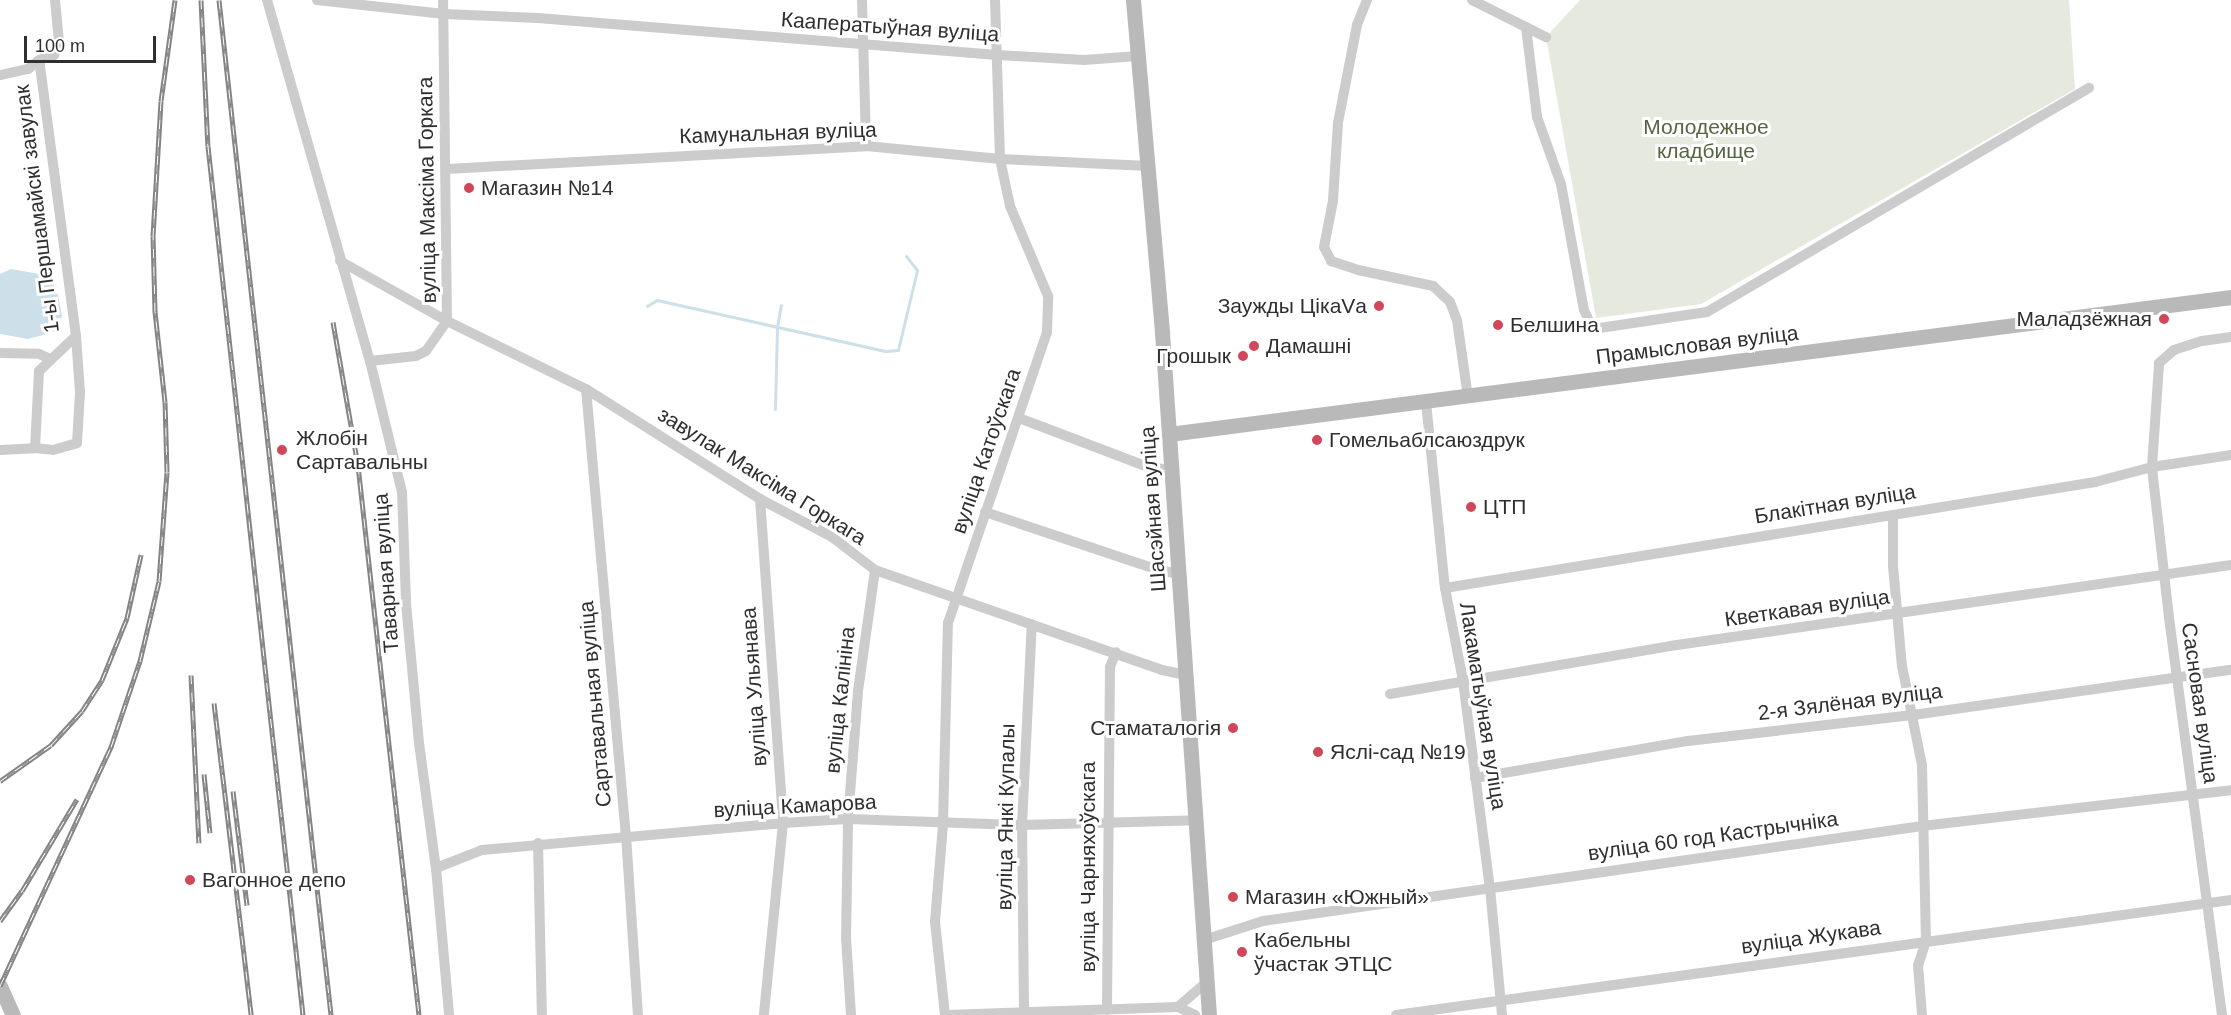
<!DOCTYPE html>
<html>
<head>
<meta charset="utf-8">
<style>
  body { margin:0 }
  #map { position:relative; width:2231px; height:1015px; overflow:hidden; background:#fff; font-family:Helvetica,sans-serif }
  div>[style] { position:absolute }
  .green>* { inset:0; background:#e6eade }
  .water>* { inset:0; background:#cddfe8 }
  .stream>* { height:3px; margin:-1.5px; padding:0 1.5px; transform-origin:1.5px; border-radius:1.5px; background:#cddfe8 }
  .street>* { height:10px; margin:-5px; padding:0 5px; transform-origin:5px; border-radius:5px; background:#ccc }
  .secondary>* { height:15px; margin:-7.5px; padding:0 7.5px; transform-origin:7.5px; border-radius:7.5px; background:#b9b9b9 }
  .rail>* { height:5px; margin-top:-2.5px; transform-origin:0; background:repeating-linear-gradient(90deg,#fff 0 9px,#848484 0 18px); box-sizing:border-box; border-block:2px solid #848484 }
  .dots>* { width:16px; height:16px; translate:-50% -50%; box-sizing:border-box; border:3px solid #fff; border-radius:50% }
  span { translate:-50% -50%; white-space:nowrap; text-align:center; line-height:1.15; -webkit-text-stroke:6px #fff; paint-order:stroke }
  .street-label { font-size:21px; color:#2f2f2f }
  .park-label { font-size:21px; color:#556541 }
  .poi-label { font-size:21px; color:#2f2f2f }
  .left { translate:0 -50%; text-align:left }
  .right { translate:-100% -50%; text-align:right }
  .scale { position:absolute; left:24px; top:36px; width:132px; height:27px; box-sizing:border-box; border:3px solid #2f2f2f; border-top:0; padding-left:8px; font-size:18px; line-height:21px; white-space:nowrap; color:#2f2f2f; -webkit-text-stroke:4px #fff; paint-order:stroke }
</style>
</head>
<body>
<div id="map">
  <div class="green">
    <i style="clip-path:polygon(1580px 0,2069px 0,2075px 89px,1701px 304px,1596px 318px,1546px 37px)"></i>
  </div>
  <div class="water">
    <i style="clip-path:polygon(11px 269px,50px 276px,58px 295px,62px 316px,54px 332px,28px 339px,0 334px,0 274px)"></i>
  </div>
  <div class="stream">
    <i style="left:647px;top:306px;width:12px;rotate:-31deg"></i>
    <i style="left:657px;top:300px;width:235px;rotate:12.6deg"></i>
    <i style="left:886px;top:351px;width:12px;rotate:-5deg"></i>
    <i style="left:898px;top:350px;width:82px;rotate:-76.6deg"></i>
    <i style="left:917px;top:270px;width:18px;rotate:-128deg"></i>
    <i style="left:775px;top:409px;width:82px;rotate:-88.6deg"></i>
    <i style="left:777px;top:327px;width:22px;rotate:-80deg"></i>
  </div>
  <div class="street">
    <i style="left:267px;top:0;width:375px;rotate:74.1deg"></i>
    <i style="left:370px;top:361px;width:135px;rotate:76.3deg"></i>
    <i style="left:402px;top:492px;width:111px;rotate:87.9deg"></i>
    <i style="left:406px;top:603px;width:141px;rotate:84.7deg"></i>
    <i style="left:419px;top:743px;width:126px;rotate:82.3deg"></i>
    <i style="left:436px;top:868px;width:148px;rotate:84.9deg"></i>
    <i style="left:317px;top:0;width:128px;rotate:6.3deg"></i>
    <i style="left:444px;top:14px;width:94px;rotate:2.4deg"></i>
    <i style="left:538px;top:18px;width:461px;rotate:4.6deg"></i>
    <i style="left:998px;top:55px;width:86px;rotate:3.3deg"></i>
    <i style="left:1084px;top:60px;width:54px;rotate:-4.2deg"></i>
    <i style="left:862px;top:0;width:146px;rotate:88.4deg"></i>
    <i style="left:1367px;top:0;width:27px;rotate:112deg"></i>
    <i style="left:1357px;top:25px;width:100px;rotate:101deg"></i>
    <i style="left:1338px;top:123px;width:78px;rotate:93.7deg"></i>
    <i style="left:1333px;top:201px;width:47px;rotate:101.1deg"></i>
    <i style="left:1324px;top:247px;width:16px;rotate:63deg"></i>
    <i style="left:1331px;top:261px;width:28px;rotate:18deg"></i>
    <i style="left:1358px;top:270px;width:77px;rotate:12deg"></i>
    <i style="left:1433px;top:286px;width:23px;rotate:43deg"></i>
    <i style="left:1450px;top:302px;width:19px;rotate:69deg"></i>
    <i style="left:1457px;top:320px;width:78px;rotate:81.9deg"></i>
    <i style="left:1472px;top:0;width:83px;rotate:26.6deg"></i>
    <i style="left:1526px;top:27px;width:91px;rotate:83deg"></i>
    <i style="left:1537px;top:117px;width:71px;rotate:70.3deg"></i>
    <i style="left:1561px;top:184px;width:128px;rotate:79.7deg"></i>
    <i style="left:1584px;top:310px;width:21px;rotate:65deg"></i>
    <i style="left:1593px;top:329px;width:115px;rotate:-8.5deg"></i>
    <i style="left:1707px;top:312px;width:443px;rotate:-30.4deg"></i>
    <i style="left:0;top:75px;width:29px;rotate:-12deg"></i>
    <i style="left:28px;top:69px;width:14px;rotate:-39deg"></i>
    <i style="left:39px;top:60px;width:16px;rotate:-18deg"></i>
    <i style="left:54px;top:55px;width:14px;rotate:-69deg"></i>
    <i style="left:59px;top:42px;width:42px;rotate:-95.4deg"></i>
    <i style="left:447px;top:169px;width:420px;rotate:-3.1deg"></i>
    <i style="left:866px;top:146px;width:135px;rotate:5.5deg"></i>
    <i style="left:1000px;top:159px;width:148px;rotate:2.7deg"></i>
    <i style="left:340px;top:261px;width:123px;rotate:29.3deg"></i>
    <i style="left:447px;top:321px;width:155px;rotate:26.1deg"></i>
    <i style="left:586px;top:389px;width:206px;rotate:32.3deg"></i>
    <i style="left:760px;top:499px;width:81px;rotate:27.8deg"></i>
    <i style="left:832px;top:537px;width:54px;rotate:37.5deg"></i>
    <i style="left:875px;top:570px;width:304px;rotate:19.2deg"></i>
    <i style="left:1162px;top:670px;width:24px;rotate:12deg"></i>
    <i style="left:0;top:353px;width:39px;rotate:1deg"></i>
    <i style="left:39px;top:354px;width:13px;rotate:23deg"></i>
    <i style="left:370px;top:361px;width:46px;rotate:-6.2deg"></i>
    <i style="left:416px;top:356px;width:11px;rotate:-27deg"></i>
    <i style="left:426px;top:351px;width:37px;rotate:-55deg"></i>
    <i style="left:447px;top:321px;width:321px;rotate:-90.7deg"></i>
    <i style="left:586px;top:389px;width:448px;rotate:84.9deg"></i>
    <i style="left:626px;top:835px;width:180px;rotate:86.2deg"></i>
    <i style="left:1426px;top:402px;width:187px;rotate:84.2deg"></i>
    <i style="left:1445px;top:588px;width:95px;rotate:79deg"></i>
    <i style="left:1463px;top:681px;width:209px;rotate:82.6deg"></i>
    <i style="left:1490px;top:888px;width:128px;rotate:84.6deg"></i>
    <i style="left:1019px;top:418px;width:133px;rotate:20.8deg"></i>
    <i style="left:1143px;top:465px;width:30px;rotate:12deg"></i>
    <i style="left:35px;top:448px;width:18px;rotate:6deg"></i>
    <i style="left:53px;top:450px;width:25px;rotate:-16deg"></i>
    <i style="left:77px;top:443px;width:51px;rotate:-86.6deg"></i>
    <i style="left:80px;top:392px;width:56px;rotate:-94.1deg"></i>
    <i style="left:0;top:450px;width:35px;rotate:-3deg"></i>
    <i style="left:35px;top:448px;width:77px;rotate:-87deg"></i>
    <i style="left:39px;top:371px;width:51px;rotate:-43.4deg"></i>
    <i style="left:76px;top:336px;width:278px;rotate:-97.6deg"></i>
    <i style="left:760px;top:499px;width:325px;rotate:85.9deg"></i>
    <i style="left:783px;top:823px;width:193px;rotate:95.7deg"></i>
    <i style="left:985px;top:512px;width:179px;rotate:18.5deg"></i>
    <i style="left:1155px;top:569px;width:24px;rotate:12deg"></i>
    <i style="left:1893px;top:515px;width:51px;rotate:90deg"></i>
    <i style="left:1893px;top:566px;width:100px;rotate:84.9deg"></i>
    <i style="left:1902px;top:666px;width:101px;rotate:78.6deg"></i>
    <i style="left:1922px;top:765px;width:176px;rotate:88.7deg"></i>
    <i style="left:1926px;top:941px;width:25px;rotate:108deg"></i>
    <i style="left:1918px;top:965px;width:50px;rotate:85.4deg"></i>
    <i style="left:1445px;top:588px;width:659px;rotate:-9.26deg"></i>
    <i style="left:2095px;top:482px;width:59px;rotate:-14.7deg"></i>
    <i style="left:2152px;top:467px;width:80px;rotate:-8.6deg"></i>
    <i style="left:1390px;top:694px;width:284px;rotate:-9.7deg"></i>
    <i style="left:1670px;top:646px;width:567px;rotate:-8.22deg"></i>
    <i style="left:1475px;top:778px;width:216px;rotate:-9.9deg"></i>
    <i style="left:1688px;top:741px;width:226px;rotate:-6.6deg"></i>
    <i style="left:1913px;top:715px;width:321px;rotate:-8.1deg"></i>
    <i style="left:538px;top:843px;width:172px;rotate:88.7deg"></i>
    <i style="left:436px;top:868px;width:49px;rotate:-21.4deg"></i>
    <i style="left:482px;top:850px;width:302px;rotate:-5.1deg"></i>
    <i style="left:783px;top:823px;width:65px;rotate:-3.5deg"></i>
    <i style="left:848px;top:819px;width:174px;rotate:2deg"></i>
    <i style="left:1022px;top:825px;width:174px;rotate:-1.6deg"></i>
    <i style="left:1204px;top:940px;width:62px;rotate:-17.9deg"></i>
    <i style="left:1263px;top:921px;width:666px;rotate:-8.2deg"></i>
    <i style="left:1922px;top:826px;width:311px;rotate:-6.6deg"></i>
    <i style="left:1178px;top:1007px;width:19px;rotate:25deg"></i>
    <i style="left:1024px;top:1010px;width:185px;rotate:-90.6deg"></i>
    <i style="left:1022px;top:825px;width:201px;rotate:-87.2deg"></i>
    <i style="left:1107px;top:1010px;width:343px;rotate:-89.5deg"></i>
    <i style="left:1110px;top:667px;width:16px;rotate:-68deg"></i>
    <i style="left:851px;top:1015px;width:77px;rotate:-93.7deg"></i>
    <i style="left:846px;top:938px;width:119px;rotate:-89deg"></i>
    <i style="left:848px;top:819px;width:128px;rotate:-85.5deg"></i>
    <i style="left:858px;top:691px;width:122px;rotate:-82deg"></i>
    <i style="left:945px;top:1015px;width:94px;rotate:-96.1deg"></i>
    <i style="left:935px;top:922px;width:98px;rotate:-85.3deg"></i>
    <i style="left:943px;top:824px;width:201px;rotate:-88.6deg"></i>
    <i style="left:948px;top:623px;width:307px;rotate:-71.2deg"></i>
    <i style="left:1047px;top:332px;width:36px;rotate:-88deg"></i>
    <i style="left:1048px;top:296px;width:98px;rotate:-112.9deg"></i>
    <i style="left:1010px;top:206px;width:48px;rotate:-102deg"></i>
    <i style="left:1000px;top:159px;width:159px;rotate:-91.8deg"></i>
    <i style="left:947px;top:1015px;width:231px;rotate:-2deg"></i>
    <i style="left:1178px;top:1007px;width:38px;rotate:-41deg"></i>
    <i style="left:1396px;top:1015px;width:843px;rotate:-7.84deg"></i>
    <i style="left:2222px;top:1015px;width:392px;rotate:-97.6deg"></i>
    <i style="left:2170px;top:626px;width:160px;rotate:-96.5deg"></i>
    <i style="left:2152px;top:467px;width:104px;rotate:-86.1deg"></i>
    <i style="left:2159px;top:363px;width:20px;rotate:-41deg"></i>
    <i style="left:2174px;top:350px;width:29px;rotate:-18deg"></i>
    <i style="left:2202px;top:341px;width:29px;rotate:-8deg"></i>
  </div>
  <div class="secondary">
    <i style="left:1133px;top:0;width:334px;rotate:85deg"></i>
    <i style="left:1162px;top:333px;width:684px;rotate:86.06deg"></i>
    <i style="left:1169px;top:434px;width:1071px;rotate:-7.35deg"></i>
    <i style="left:0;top:986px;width:32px;rotate:66deg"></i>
  </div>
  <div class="rail">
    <i style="left:201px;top:0;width:146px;rotate:87.3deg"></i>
    <i style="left:208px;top:146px;width:874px;rotate:83.76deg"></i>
    <i style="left:219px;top:0;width:1021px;rotate:83.7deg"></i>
    <i style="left:333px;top:322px;width:145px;rotate:80.1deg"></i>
    <i style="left:358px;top:465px;width:553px;rotate:83.67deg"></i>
    <i style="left:191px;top:675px;width:168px;rotate:87.3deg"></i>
    <i style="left:214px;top:703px;width:314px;rotate:83.2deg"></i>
    <i style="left:204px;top:774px;width:59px;rotate:84.2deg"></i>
    <i style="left:0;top:781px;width:62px;rotate:-35.2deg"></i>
    <i style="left:51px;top:745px;width:46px;rotate:-47.6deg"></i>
    <i style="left:82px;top:711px;width:37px;rotate:-57deg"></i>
    <i style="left:102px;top:680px;width:67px;rotate:-68deg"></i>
    <i style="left:127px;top:618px;width:65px;rotate:-77.5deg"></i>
    <i style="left:233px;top:791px;width:115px;rotate:83deg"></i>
    <i style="left:0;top:921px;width:37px;rotate:-54deg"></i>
    <i style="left:22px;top:891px;width:107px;rotate:-59.1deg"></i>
    <i style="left:0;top:986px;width:264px;rotate:-65.1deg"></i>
    <i style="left:111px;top:747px;width:91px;rotate:-71.4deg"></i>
    <i style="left:140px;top:661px;width:82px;rotate:-76.6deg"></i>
    <i style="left:159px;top:581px;width:109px;rotate:-85.8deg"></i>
    <i style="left:167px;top:472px;width:70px;rotate:-91.6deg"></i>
    <i style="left:165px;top:402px;width:92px;rotate:-96.3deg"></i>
    <i style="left:155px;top:311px;width:75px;rotate:-91.5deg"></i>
    <i style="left:153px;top:236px;width:135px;rotate:-86.6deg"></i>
    <i style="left:161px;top:101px;width:102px;rotate:-82.1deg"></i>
  </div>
  <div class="dots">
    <i style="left:469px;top:188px;background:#d0475a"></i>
    <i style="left:1379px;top:306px;background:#d0475a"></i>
    <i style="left:2164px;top:319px;background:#d0475a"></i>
    <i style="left:1498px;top:325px;background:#d0475a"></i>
    <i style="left:1254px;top:346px;background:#d0475a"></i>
    <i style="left:1243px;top:356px;background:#d0475a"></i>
    <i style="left:1317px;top:440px;background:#d0475a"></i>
    <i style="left:282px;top:450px;background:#d0475a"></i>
    <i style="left:1471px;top:507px;background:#d0475a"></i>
    <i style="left:1233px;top:728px;background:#d0475a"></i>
    <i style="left:1318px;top:752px;background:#d0475a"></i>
    <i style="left:190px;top:880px;background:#d0475a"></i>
    <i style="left:1233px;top:897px;background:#d0475a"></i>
    <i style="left:1242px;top:952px;background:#d0475a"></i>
  </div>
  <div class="street-label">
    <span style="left:890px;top:27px;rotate:4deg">Кааператыўная вуліца</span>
    <span style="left:778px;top:133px;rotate:-2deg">Камунальная вуліца</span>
    <span style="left:427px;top:190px;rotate:-91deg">вуліца Максіма Горкага</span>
    <span style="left:37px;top:209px;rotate:-97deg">1-ы Першамайскі завулак</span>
    <span style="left:1697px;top:345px;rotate:-7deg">Прамысловая вуліца</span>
    <span style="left:986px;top:451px;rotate:-71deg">вуліца Катоўскага</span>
    <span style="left:762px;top:476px;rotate:32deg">завулак Максіма Горкага</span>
    <span style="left:1835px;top:504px;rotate:-9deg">Блакітная вуліца</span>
    <span style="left:1153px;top:509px;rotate:-94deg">Шасэйная вуліца</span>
    <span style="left:386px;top:573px;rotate:-94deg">Таварная вуліца</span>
    <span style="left:1807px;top:608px;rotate:-8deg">Кветкавая вуліца</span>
    <span style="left:754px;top:687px;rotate:-94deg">вуліца Ульянава</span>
    <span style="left:840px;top:700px;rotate:-84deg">вуліца Калініна</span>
    <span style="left:1850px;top:702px;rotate:-7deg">2-я Зялёная вуліца</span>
    <span style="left:2200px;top:703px;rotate:82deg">Сасновая вуліца</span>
    <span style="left:595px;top:704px;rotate:-95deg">Сартавальная вуліца</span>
    <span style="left:1483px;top:706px;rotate:81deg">Лакаматыўная вуліца</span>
    <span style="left:795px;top:806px;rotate:-3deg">вуліца Камарова</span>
    <span style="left:1006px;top:817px;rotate:-89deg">вуліца Янкі Купалы</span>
    <span style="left:1713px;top:836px;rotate:-8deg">вуліца 60 год Кастрычніка</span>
    <span style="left:1088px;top:867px;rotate:-90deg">вуліца Чарняхоўскага</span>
    <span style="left:1811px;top:937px;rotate:-8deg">вуліца Жукава</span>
  </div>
  <div class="park-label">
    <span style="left:1706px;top:139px">Молодежное<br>кладбище</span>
  </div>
  <div class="poi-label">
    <span class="left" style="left:481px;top:188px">Магазин №14</span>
    <span class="right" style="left:1367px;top:306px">Заужды ЦікаVа</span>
    <span class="right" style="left:2152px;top:319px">Маладзёжная</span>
    <span class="left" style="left:1510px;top:325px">Белшина</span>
    <span class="left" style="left:1266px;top:346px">Дамашні</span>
    <span class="right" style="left:1231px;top:356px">Грошык</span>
    <span class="left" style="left:296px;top:450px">Жлобін<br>Сартавальны</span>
    <span class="left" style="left:1329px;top:440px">Гомельаблсаюздрук</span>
    <span class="left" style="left:1483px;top:507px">ЦТП</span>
    <span class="right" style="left:1221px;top:728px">Стаматалогія</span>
    <span class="left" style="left:1330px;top:752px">Яслі-сад №19</span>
    <span class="left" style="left:202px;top:880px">Вагонное депо</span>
    <span class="left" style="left:1245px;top:897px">Магазин «Южный»</span>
    <span class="left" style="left:1254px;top:952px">Кабельны<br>ўчастак ЭТЦС</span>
  </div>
  <div class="scale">100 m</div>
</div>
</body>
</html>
